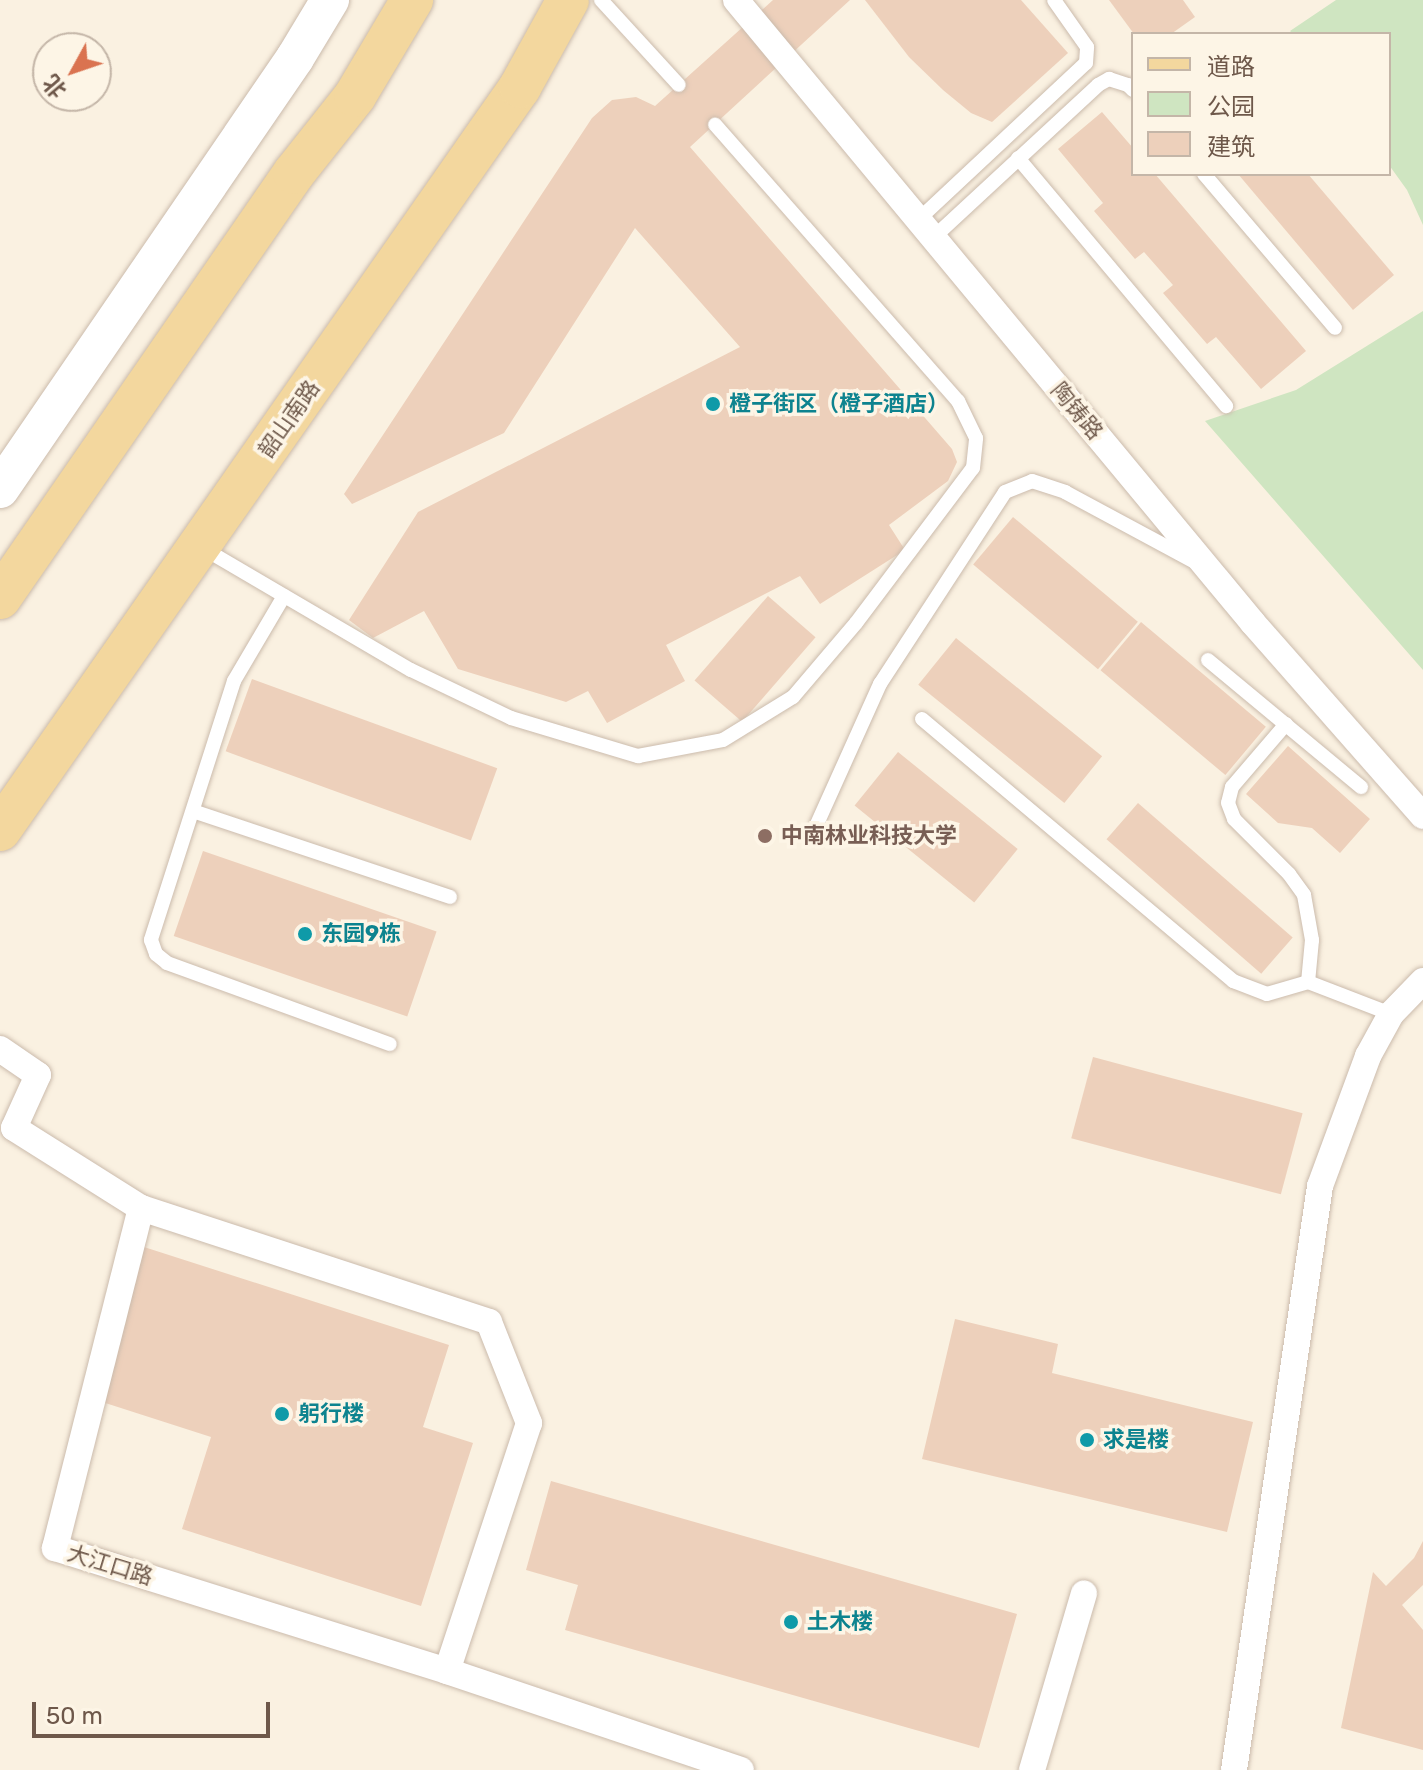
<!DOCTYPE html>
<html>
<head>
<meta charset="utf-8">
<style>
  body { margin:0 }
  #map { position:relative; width:1423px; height:1770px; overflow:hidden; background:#faf1e1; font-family:Rubik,"Noto Sans SC",sans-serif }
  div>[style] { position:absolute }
  .green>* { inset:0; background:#cfe5c1 }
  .building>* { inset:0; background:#edd0bb; transform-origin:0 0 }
  .roads { filter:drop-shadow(0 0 2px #cbbbac) drop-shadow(0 0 2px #cbbbac) }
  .lane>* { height:14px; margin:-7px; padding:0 7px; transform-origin:7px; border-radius:7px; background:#fff }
  .street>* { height:26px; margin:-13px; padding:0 13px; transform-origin:13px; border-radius:13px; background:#fff }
  .secondary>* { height:38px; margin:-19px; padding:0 19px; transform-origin:19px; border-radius:19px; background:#fff }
  .primary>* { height:42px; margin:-21px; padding:0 21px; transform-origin:21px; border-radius:21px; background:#f3d79e }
  .dots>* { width:22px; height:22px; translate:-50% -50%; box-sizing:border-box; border:4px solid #fdf5e6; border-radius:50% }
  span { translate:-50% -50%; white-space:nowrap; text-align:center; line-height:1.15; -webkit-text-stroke:7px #fdf5e6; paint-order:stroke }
  .culture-label { font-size:22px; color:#0d838f; font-weight:700 }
  .left { translate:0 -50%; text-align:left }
  .street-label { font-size:22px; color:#6e584a }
  .education-label { font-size:22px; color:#785e54; font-weight:700 }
  .legend { position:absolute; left:1131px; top:32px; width:260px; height:144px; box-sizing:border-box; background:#fdf5e6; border:2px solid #c4b6a8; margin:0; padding:10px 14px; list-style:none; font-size:24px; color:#6e584a }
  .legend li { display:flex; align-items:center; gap:16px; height:40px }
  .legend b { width:40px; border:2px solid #c4b6a8 }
  .north { position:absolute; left:32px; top:32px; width:80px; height:80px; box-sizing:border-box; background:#fdf5e6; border:2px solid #c4b6a8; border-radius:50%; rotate:230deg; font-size:22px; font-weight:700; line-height:32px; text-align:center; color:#6e584a }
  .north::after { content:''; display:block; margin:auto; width:28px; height:36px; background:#da7350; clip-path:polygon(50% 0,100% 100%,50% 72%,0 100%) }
  .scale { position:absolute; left:32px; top:1702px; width:238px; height:36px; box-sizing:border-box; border:4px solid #6e584a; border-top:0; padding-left:10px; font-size:24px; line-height:28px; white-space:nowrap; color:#6e584a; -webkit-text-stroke:6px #fdf5e6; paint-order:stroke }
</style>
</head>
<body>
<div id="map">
  <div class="green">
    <i style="clip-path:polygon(1336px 0,1423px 0,1423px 225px,1407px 190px,1389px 165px,1389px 34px,1293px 34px,1290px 31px)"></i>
    <i style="clip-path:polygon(1423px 311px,1423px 670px,1205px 421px,1296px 390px)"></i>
  </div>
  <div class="building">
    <i style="clip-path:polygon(773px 0,850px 0,690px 147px,952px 449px,957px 462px,948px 481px,889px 525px,905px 550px,820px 604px,800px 576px,666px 645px,685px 681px,607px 723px,588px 691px,566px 702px,458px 669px,424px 611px,373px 638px,349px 620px,418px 512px,740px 347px,635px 228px,504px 433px,352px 504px,344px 494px,592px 118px,612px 100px,636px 97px,655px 106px)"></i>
    <i style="clip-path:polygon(865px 0,1021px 0,1068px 53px,992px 122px,971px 113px,943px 90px,909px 57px)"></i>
    <i style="clip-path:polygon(1109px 0,1183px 0,1195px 17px,1171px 34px,1134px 34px)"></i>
    <i style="clip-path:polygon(1102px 112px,1133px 148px,1133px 174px,1155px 174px,1306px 351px,1261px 389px,1216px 337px,1207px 344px,1163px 293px,1173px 285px,1144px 252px,1135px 259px,1094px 211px,1103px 203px,1058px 149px)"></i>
    <i style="clip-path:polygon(1238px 174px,1308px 174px,1394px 275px,1353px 310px)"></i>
    <i style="left:1013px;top:517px;width:163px;height:62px;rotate:40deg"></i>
    <i style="left:768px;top:596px;width:63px;height:112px;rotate:41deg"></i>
    <i style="left:1141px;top:622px;width:163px;height:63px;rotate:40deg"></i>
    <i style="left:956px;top:638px;width:188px;height:60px;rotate:39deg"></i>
    <i style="left:252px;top:679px;width:261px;height:77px;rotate:20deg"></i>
    <i style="clip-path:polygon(1288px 746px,1370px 819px,1340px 853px,1312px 828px,1278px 823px,1246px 794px)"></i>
    <i style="left:898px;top:752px;width:154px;height:69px;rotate:39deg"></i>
    <i style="left:1138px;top:803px;width:205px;height:48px;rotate:41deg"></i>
    <i style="left:203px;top:851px;width:247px;height:90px;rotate:19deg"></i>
    <i style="left:1093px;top:1057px;width:217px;height:84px;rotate:15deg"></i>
    <i style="clip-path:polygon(144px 1247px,449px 1345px,423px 1427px,473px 1443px,421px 1606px,182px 1529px,211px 1437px,96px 1400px)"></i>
    <i style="clip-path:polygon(955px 1319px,1058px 1344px,1052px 1373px,1253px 1422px,1227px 1532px,922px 1459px)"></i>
    <i style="clip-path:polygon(551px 1481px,1017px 1614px,979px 1748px,565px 1630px,578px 1585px,526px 1570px)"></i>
    <i style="clip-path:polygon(1423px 1541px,1423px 1585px,1402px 1605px,1423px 1630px,1423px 1750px,1341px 1728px,1373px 1572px,1386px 1586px,1414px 1558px)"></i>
  </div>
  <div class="roads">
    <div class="lane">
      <i style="left:601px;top:0;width:115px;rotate:47.5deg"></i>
      <i style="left:1018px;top:158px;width:324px;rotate:50deg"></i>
      <i style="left:1204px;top:174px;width:202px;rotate:49.6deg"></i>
      <i style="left:918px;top:220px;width:230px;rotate:-43.1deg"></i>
      <i style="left:1086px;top:63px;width:16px;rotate:-86deg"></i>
      <i style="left:1087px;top:47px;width:57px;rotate:-125.1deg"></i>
      <i style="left:933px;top:238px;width:225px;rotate:-42.8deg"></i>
      <i style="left:1098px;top:85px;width:13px;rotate:-29deg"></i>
      <i style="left:1109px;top:79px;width:20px;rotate:18deg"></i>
      <i style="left:1128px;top:85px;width:7px;rotate:45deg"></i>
      <i style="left:201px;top:547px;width:243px;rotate:30.4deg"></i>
      <i style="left:411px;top:670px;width:111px;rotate:25.6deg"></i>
      <i style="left:511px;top:718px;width:133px;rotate:16.7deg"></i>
      <i style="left:638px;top:756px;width:86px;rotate:-10.7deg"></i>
      <i style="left:723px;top:740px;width:82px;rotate:-31.6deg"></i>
      <i style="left:793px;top:697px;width:97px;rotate:-49.6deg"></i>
      <i style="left:856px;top:623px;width:194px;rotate:-53deg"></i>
      <i style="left:973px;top:468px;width:30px;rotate:-84deg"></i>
      <i style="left:976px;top:438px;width:41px;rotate:-115.9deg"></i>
      <i style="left:958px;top:401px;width:368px;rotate:-131.3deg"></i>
      <i style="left:284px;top:596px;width:99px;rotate:120.5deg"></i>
      <i style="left:234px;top:681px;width:272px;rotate:107.8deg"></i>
      <i style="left:151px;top:940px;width:15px;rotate:70deg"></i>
      <i style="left:156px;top:954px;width:14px;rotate:39deg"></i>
      <i style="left:167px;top:963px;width:237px;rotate:20deg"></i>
      <i style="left:1208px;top:660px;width:199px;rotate:39.7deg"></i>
      <i style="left:922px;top:719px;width:407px;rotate:40.1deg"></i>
      <i style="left:1233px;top:981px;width:36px;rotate:21deg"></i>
      <i style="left:1267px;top:994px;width:43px;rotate:-16.3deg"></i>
      <i style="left:1308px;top:982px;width:89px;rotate:21.1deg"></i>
      <i style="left:1286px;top:724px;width:83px;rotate:130.6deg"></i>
      <i style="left:1232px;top:787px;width:16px;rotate:104deg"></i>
      <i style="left:1228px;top:803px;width:17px;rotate:69deg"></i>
      <i style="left:1234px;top:819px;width:78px;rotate:45deg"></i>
      <i style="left:1289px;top:874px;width:26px;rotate:54deg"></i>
      <i style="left:1304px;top:895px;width:46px;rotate:79.9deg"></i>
      <i style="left:1312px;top:940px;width:42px;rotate:95.4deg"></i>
      <i style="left:193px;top:811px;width:271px;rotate:18.5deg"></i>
      <i style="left:817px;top:824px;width:154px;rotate:-65.8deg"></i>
      <i style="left:880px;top:684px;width:229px;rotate:-56.9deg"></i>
      <i style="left:1005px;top:492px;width:29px;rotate:-22deg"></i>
      <i style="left:1032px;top:481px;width:35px;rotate:18deg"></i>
      <i style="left:1065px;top:492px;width:145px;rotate:28.3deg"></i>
    </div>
    <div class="street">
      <i style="left:736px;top:0;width:810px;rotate:50.31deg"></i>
      <i style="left:1253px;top:623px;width:257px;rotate:48.6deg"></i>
      <i style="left:0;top:1049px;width:46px;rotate:34.4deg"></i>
      <i style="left:38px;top:1075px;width:58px;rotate:114.4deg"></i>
      <i style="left:14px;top:1128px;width:150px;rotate:32.2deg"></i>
      <i style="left:141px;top:1208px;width:351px;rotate:104.2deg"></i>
      <i style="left:55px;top:1548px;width:411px;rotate:17.4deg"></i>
      <i style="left:447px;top:1671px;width:310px;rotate:18.6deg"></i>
      <i style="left:141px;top:1208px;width:366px;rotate:18.1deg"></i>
      <i style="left:489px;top:1322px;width:109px;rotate:68.4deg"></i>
      <i style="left:529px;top:1423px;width:261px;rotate:108.3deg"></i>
      <i style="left:1032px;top:1770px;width:184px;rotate:-73.6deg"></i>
      <i style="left:1234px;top:1770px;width:590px;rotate:-81.62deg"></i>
      <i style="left:1320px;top:1186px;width:139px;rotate:-69.7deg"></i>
      <i style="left:1368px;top:1056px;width:48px;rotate:-61.3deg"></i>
      <i style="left:1391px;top:1014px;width:46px;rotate:-45.9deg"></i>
    </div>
    <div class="secondary">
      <i style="left:0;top:489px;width:522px;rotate:-55.61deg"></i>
      <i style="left:295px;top:58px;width:68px;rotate:-58.9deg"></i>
    </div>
    <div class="primary">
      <i style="left:0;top:598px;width:517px;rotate:-55.33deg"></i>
      <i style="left:294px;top:173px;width:98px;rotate:-51.6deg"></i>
      <i style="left:355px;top:96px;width:112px;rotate:-59.3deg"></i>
      <i style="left:0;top:830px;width:907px;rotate:-55.01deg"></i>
      <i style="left:520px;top:87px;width:99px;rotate:-61.1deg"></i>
    </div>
  </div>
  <div class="dots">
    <i style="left:713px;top:404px;background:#0f9aa8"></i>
    <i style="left:765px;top:836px;background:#8d6e63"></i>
    <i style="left:305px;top:934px;background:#0f9aa8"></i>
    <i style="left:282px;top:1414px;background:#0f9aa8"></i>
    <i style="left:1087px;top:1440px;background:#0f9aa8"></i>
    <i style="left:791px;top:1622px;background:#0f9aa8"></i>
  </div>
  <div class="culture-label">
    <span class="left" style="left:729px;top:404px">橙子街区（橙子酒店）</span>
    <span class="left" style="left:321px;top:934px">东园9栋</span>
    <span class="left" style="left:298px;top:1414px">躬行楼</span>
    <span class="left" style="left:1103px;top:1440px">求是楼</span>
    <span class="left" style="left:807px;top:1622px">土木楼</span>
  </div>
  <div class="street-label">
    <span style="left:1077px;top:411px;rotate:50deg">陶铸路</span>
    <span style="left:289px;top:419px;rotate:-55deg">韶山南路</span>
    <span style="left:110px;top:1565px;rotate:17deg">大江口路</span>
  </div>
  <div class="education-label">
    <span class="left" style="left:781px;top:836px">中南林业科技大学</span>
  </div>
  <ul class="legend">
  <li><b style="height:10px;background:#f3d79e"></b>道路</li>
  <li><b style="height:22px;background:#cfe5c1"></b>公园</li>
  <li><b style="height:22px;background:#edd0bb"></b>建筑</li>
  </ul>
  <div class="north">北</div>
  <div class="scale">50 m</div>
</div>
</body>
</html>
